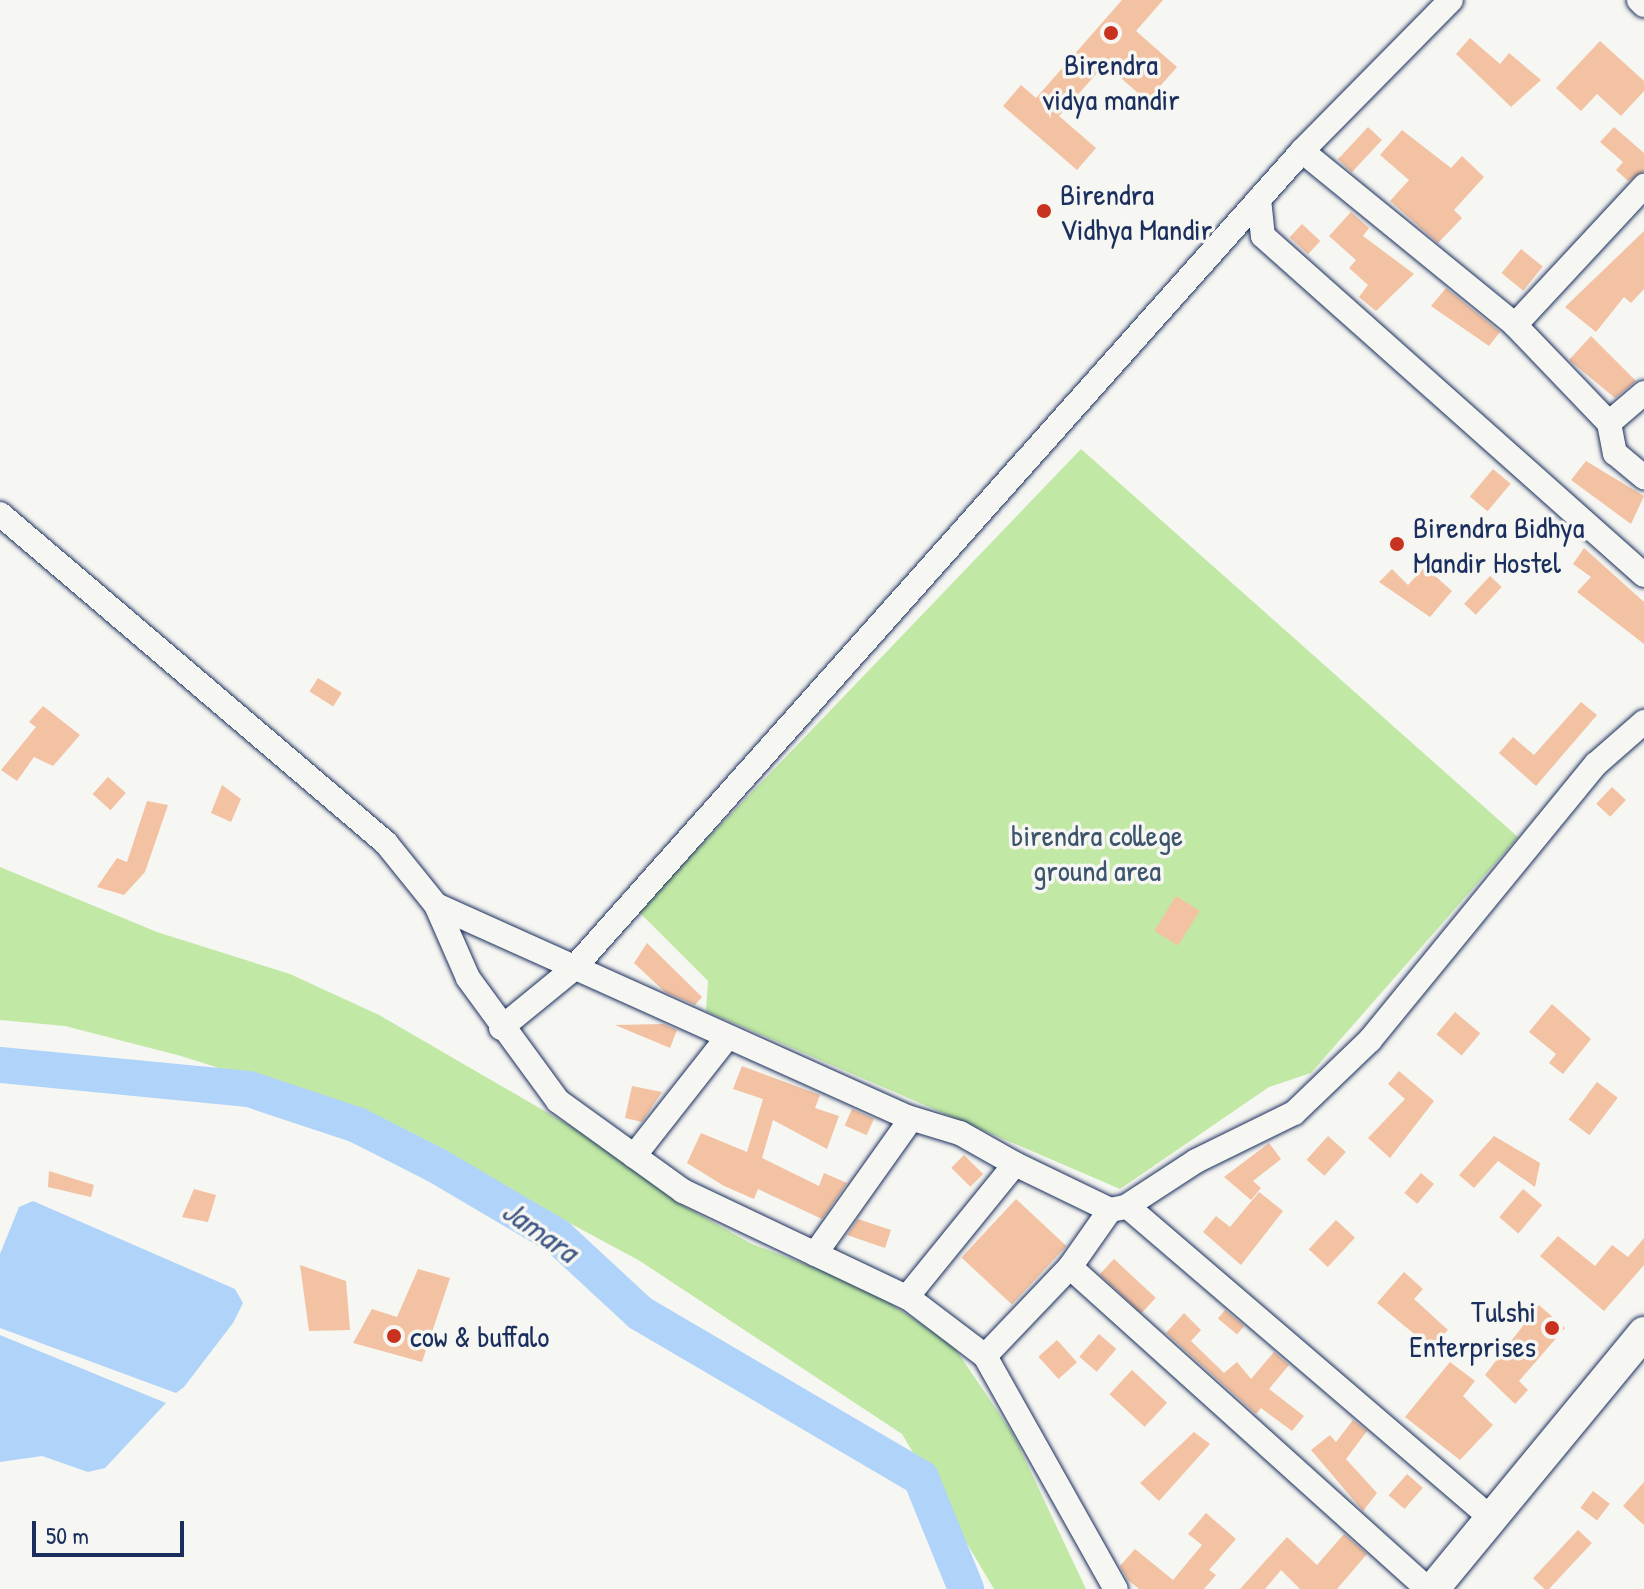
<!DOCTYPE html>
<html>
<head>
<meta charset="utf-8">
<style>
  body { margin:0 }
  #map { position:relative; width:1644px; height:1589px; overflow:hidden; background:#f6f6f2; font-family:"Patrick Hand",sans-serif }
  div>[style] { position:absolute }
  .green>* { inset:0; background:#c1e9a5 }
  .water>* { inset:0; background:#b0d4f9 }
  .river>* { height:36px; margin:-18px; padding:0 18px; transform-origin:18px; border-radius:18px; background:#b0d4f9 }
  .building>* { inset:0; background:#f3c2a3; transform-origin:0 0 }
  .roads { filter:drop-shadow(0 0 2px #1b2f5e) drop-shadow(0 0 2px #1b2f5e) }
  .street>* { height:24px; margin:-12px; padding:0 12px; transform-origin:12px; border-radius:12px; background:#f6f6f2 }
  .secondary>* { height:32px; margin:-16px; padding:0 16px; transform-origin:16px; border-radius:16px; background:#f6f6f2 }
  .dots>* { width:22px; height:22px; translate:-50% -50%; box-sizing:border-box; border:4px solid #f6f6f2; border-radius:50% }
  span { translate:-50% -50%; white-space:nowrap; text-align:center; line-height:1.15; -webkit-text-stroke:7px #f6f6f2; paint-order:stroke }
  .poi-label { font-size:30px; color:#1b2f5e }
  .left { translate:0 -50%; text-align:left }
  .right { translate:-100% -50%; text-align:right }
  .park-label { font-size:30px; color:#3c546c }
  .water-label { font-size:32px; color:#405885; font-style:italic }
  .scale { position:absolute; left:32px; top:1521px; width:152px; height:36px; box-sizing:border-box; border:4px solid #1b2f5e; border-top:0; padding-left:10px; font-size:24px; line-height:28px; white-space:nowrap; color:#1b2f5e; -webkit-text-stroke:6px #f6f6f2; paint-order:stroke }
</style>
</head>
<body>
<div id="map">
  <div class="green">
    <i style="clip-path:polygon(1081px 449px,1518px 837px,1311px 1073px,1269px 1087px,1120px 1189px,706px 1011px,708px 981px,638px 911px)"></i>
    <i style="clip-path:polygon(0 867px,157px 932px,290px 974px,379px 1015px,586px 1135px,682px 1205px,752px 1244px,863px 1286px,952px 1344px,1013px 1434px,1086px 1589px,994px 1589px,902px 1434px,640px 1261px,431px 1148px,332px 1104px,181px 1056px,65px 1026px,0 1020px)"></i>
  </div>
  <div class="water">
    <i style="clip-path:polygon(33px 1201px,235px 1289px,243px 1303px,233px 1323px,184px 1387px,176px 1393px,0 1328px,0 1254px,19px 1207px)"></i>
    <i style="clip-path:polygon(0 1335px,166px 1403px,105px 1468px,88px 1472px,42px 1456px,0 1462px)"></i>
  </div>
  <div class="river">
    <i style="left:0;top:1065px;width:250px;rotate:5.5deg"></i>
    <i style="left:249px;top:1089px;width:114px;rotate:18.4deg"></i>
    <i style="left:357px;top:1125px;width:89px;rotate:26.9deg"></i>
    <i style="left:436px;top:1165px;width:142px;rotate:30.5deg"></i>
    <i style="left:558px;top:1237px;width:112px;rotate:42.8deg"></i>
    <i style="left:640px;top:1313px;width:326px;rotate:30.4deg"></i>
    <i style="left:921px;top:1478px;width:120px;rotate:67.9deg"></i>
  </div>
  <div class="building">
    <i style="clip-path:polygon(1122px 0,1163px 0,1136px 31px,1177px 67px,1147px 101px,1105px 64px,1059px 116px,1096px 148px,1077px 170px,1003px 106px,1021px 85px,1036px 98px)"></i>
    <i style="clip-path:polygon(1470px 38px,1500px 64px,1509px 53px,1541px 80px,1511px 107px,1456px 54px)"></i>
    <i style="clip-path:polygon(1600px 41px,1644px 81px,1644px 91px,1621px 116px,1597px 94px,1581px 111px,1556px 88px)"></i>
    <i style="left:1368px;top:127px;width:19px;height:44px;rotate:43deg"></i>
    <i style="clip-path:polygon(1614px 127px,1644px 153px,1644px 171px,1628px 181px,1616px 170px,1623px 162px,1600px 142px)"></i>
    <i style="clip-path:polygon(1402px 130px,1451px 168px,1462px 156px,1484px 177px,1454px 210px,1462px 218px,1438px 243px,1390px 201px,1409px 180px,1380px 155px)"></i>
    <i style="clip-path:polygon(1351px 212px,1369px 228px,1363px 236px,1414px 274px,1376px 311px,1359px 297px,1368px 285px,1349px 268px,1356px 260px,1329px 236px)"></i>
    <i style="left:1302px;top:224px;width:25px;height:18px;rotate:43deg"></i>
    <i style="clip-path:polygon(1644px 231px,1644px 289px,1631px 303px,1624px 297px,1596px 332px,1565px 307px)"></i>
    <i style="left:1521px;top:249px;width:28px;height:31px;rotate:39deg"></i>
    <i style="clip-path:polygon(1446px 288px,1500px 332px,1489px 346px,1431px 306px)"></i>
    <i style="clip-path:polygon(1591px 336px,1636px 381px,1615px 398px,1569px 360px)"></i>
    <i style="clip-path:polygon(1586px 461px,1644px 496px,1631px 524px,1571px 480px)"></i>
    <i style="left:1493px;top:469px;width:23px;height:36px;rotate:40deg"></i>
    <i style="clip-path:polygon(1584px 548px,1644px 602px,1644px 644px,1577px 592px,1591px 577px,1573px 564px)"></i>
    <i style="clip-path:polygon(1425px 567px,1452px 591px,1430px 617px,1379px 582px,1392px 569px,1408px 585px)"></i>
    <i style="left:1490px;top:576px;width:16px;height:38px;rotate:43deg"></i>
    <i style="left:318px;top:678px;width:28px;height:16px;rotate:32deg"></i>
    <i style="clip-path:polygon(1581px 702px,1597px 715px,1536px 786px,1499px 753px,1513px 737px,1534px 755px)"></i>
    <i style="clip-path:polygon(43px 706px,80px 735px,53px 766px,34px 757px,17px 781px,1px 770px,36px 727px,29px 722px)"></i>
    <i style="left:108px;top:777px;width:24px;height:23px;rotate:42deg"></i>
    <i style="clip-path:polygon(222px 785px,241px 799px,231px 822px,211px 813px)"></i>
    <i style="left:1612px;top:787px;width:19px;height:23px;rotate:43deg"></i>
    <i style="clip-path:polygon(147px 801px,168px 805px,145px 872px,124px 895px,97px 887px,117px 858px,127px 862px)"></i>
    <i style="left:1176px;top:896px;width:28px;height:41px;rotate:32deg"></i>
    <i style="clip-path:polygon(647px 943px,702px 997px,695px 1005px,665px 992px,634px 963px)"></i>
    <i style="clip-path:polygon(1552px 1004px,1591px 1039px,1563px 1074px,1549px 1063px,1556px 1054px,1529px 1032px)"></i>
    <i style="left:1455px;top:1012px;width:33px;height:29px;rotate:40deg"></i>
    <i style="clip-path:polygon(663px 1024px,677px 1030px,670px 1048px,615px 1025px)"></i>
    <i style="clip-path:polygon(742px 1066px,820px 1095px,815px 1108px,839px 1116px,827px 1149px,773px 1120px,762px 1158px,819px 1186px,824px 1173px,847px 1183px,822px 1219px,758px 1189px,754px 1199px,724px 1186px,687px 1163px,701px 1133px,747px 1152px,763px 1099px,733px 1089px)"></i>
    <i style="clip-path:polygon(1399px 1071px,1434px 1101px,1390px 1158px,1368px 1138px,1405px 1099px,1388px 1084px)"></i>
    <i style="left:1597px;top:1082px;width:26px;height:47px;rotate:37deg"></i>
    <i style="clip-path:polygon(632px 1086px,662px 1092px,642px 1122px,625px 1118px)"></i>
    <i style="left:852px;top:1109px;width:24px;height:18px;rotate:24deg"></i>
    <i style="left:1328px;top:1136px;width:24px;height:32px;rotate:42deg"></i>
    <i style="clip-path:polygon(1494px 1136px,1540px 1163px,1535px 1187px,1498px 1161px,1474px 1188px,1459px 1175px)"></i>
    <i style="clip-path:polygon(1269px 1143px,1281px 1159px,1253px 1181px,1261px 1188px,1251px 1200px,1224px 1177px)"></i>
    <i style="left:964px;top:1155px;width:27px;height:18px;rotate:45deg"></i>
    <i style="clip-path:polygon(49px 1171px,94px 1185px,91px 1197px,48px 1187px)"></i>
    <i style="left:1421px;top:1173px;width:17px;height:26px;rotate:40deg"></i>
    <i style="clip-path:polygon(194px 1189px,216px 1195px,208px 1222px,182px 1217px)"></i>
    <i style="left:1523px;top:1189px;width:25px;height:37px;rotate:40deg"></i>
    <i style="clip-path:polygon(1259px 1192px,1283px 1211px,1241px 1265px,1203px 1232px,1216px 1216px,1230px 1227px)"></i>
    <i style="left:1016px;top:1199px;width:69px;height:80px;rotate:43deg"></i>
    <i style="clip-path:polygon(858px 1219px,891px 1230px,885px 1248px,847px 1235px)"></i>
    <i style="left:1336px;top:1220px;width:26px;height:40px;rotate:43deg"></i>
    <i style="clip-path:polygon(1558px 1236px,1595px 1266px,1612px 1245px,1628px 1257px,1644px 1238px,1644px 1265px,1604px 1311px,1540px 1256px)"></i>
    <i style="left:1114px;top:1259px;width:57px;height:21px;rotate:43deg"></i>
    <i style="clip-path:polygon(300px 1265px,346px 1281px,350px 1330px,309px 1331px)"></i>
    <i style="clip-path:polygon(418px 1269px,450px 1278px,422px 1362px,353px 1343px,372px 1309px,397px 1317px)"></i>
    <i style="clip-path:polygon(1404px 1272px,1423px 1289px,1414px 1299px,1448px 1330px,1431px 1348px,1377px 1303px)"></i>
    <i style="clip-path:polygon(1539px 1305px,1565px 1328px,1519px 1381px,1528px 1390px,1515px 1404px,1485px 1375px)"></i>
    <i style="left:1225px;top:1310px;width:25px;height:11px;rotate:40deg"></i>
    <i style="clip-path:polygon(1184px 1313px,1201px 1330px,1191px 1341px,1224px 1373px,1237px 1362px,1251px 1379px,1274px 1352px,1289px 1365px,1269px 1389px,1304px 1416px,1292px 1431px,1261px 1408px,1256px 1414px,1166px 1333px)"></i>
    <i style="left:1099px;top:1334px;width:23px;height:30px;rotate:41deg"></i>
    <i style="left:1057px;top:1340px;width:30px;height:25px;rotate:48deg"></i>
    <i style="clip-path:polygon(1450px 1362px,1475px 1381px,1463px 1396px,1493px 1425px,1460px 1460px,1405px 1417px)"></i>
    <i style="left:1132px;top:1370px;width:48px;height:33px;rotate:43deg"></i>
    <i style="clip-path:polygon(1353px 1420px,1367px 1431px,1346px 1459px,1377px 1493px,1363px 1511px,1311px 1450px,1330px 1435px,1336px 1442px)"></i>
    <i style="clip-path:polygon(1194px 1432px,1210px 1444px,1159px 1501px,1140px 1483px)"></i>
    <i style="left:1407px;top:1474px;width:21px;height:28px;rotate:41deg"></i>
    <i style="clip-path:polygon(1644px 1482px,1644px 1525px,1623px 1506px)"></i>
    <i style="left:1593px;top:1491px;width:21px;height:21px;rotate:37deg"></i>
    <i style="clip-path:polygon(1206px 1513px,1236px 1539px,1209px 1570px,1216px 1575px,1204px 1589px,1139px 1589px,1128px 1580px,1120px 1566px,1135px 1549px,1173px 1580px,1202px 1545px,1188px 1534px)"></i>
    <i style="left:1578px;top:1530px;width:19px;height:66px;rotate:43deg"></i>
    <i style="clip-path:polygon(1344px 1534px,1367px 1554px,1337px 1589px,1300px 1589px,1281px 1570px,1265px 1589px,1240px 1589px,1287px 1537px,1317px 1565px)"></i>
  </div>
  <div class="roads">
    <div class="street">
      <i style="left:1639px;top:0;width:7px;rotate:45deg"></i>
      <i style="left:1302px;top:151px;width:275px;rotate:39.2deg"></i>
      <i style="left:1515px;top:325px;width:136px;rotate:46.2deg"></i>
      <i style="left:1259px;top:199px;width:37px;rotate:84deg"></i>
      <i style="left:1263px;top:236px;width:510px;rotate:41.66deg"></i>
      <i style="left:1515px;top:325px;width:190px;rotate:-47.1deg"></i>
      <i style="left:1644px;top:393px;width:46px;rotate:139.4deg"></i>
      <i style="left:1609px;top:423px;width:31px;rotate:79deg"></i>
      <i style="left:1615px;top:453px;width:38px;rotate:40deg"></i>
      <i style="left:0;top:514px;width:507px;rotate:40.44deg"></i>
      <i style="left:386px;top:843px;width:80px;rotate:51.1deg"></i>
      <i style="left:436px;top:905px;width:80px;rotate:66.3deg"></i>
      <i style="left:468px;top:978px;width:152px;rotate:53.8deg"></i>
      <i style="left:558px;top:1101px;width:154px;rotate:35.8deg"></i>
      <i style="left:683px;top:1191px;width:251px;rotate:25.4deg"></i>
      <i style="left:910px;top:1299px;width:94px;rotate:37.2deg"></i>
      <i style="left:985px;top:1356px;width:267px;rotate:60.7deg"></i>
      <i style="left:436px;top:905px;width:517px;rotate:24.23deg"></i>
      <i style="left:907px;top:1117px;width:55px;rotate:16.8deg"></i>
      <i style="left:960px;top:1133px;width:63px;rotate:29.4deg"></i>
      <i style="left:501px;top:1028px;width:93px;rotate:-39.3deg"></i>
      <i style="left:573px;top:969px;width:1096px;rotate:-48.29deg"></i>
      <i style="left:1302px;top:151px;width:212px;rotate:-45.4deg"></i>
      <i style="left:634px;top:1156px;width:150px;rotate:-51.8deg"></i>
      <i style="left:815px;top:1254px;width:166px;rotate:-54.6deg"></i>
      <i style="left:1070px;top:1267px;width:482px;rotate:42deg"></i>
      <i style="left:907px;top:1297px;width:171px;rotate:-50.9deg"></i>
      <i style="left:1015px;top:1164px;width:106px;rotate:25.8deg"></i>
      <i style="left:985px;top:1356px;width:123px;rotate:-46.3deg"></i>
      <i style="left:1070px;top:1267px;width:70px;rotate:-54.9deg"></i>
      <i style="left:1110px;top:1210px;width:15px;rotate:-11deg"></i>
      <i style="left:1491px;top:1518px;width:479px;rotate:-139.4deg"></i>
      <i style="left:1127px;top:1206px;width:82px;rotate:-33.1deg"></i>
      <i style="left:1196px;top:1161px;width:109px;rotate:-26.1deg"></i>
      <i style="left:1294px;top:1113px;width:105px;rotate:-43.8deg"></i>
      <i style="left:1370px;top:1040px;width:357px;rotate:-50.7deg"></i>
      <i style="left:1596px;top:764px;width:64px;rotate:-41.2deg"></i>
    </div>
    <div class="secondary">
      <i style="left:1433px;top:1589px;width:332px;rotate:-50.5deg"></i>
    </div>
  </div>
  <div class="dots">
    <i style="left:1111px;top:33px;background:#c8321e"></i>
    <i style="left:1044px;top:211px;background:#c8321e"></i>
    <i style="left:1397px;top:544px;background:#c8321e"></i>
    <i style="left:1552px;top:1328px;background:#c8321e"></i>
    <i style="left:394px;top:1336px;background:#c8321e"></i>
  </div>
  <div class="poi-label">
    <span style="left:1111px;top:81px">Birendra<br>vidya mandir</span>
    <span class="left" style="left:1060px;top:211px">Birendra<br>Vidhya Mandir</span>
    <span class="left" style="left:1413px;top:544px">Birendra Bidhya<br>Mandir Hostel</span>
    <span class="right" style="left:1536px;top:1328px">Tulshi<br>Enterprises</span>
    <span class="left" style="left:410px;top:1336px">cow &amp; buffalo</span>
  </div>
  <div class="park-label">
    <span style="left:1097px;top:852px">birendra college<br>ground area</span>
  </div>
  <div class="water-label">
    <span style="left:540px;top:1231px;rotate:35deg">Jamara</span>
  </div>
  <div class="scale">50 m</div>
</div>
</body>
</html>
